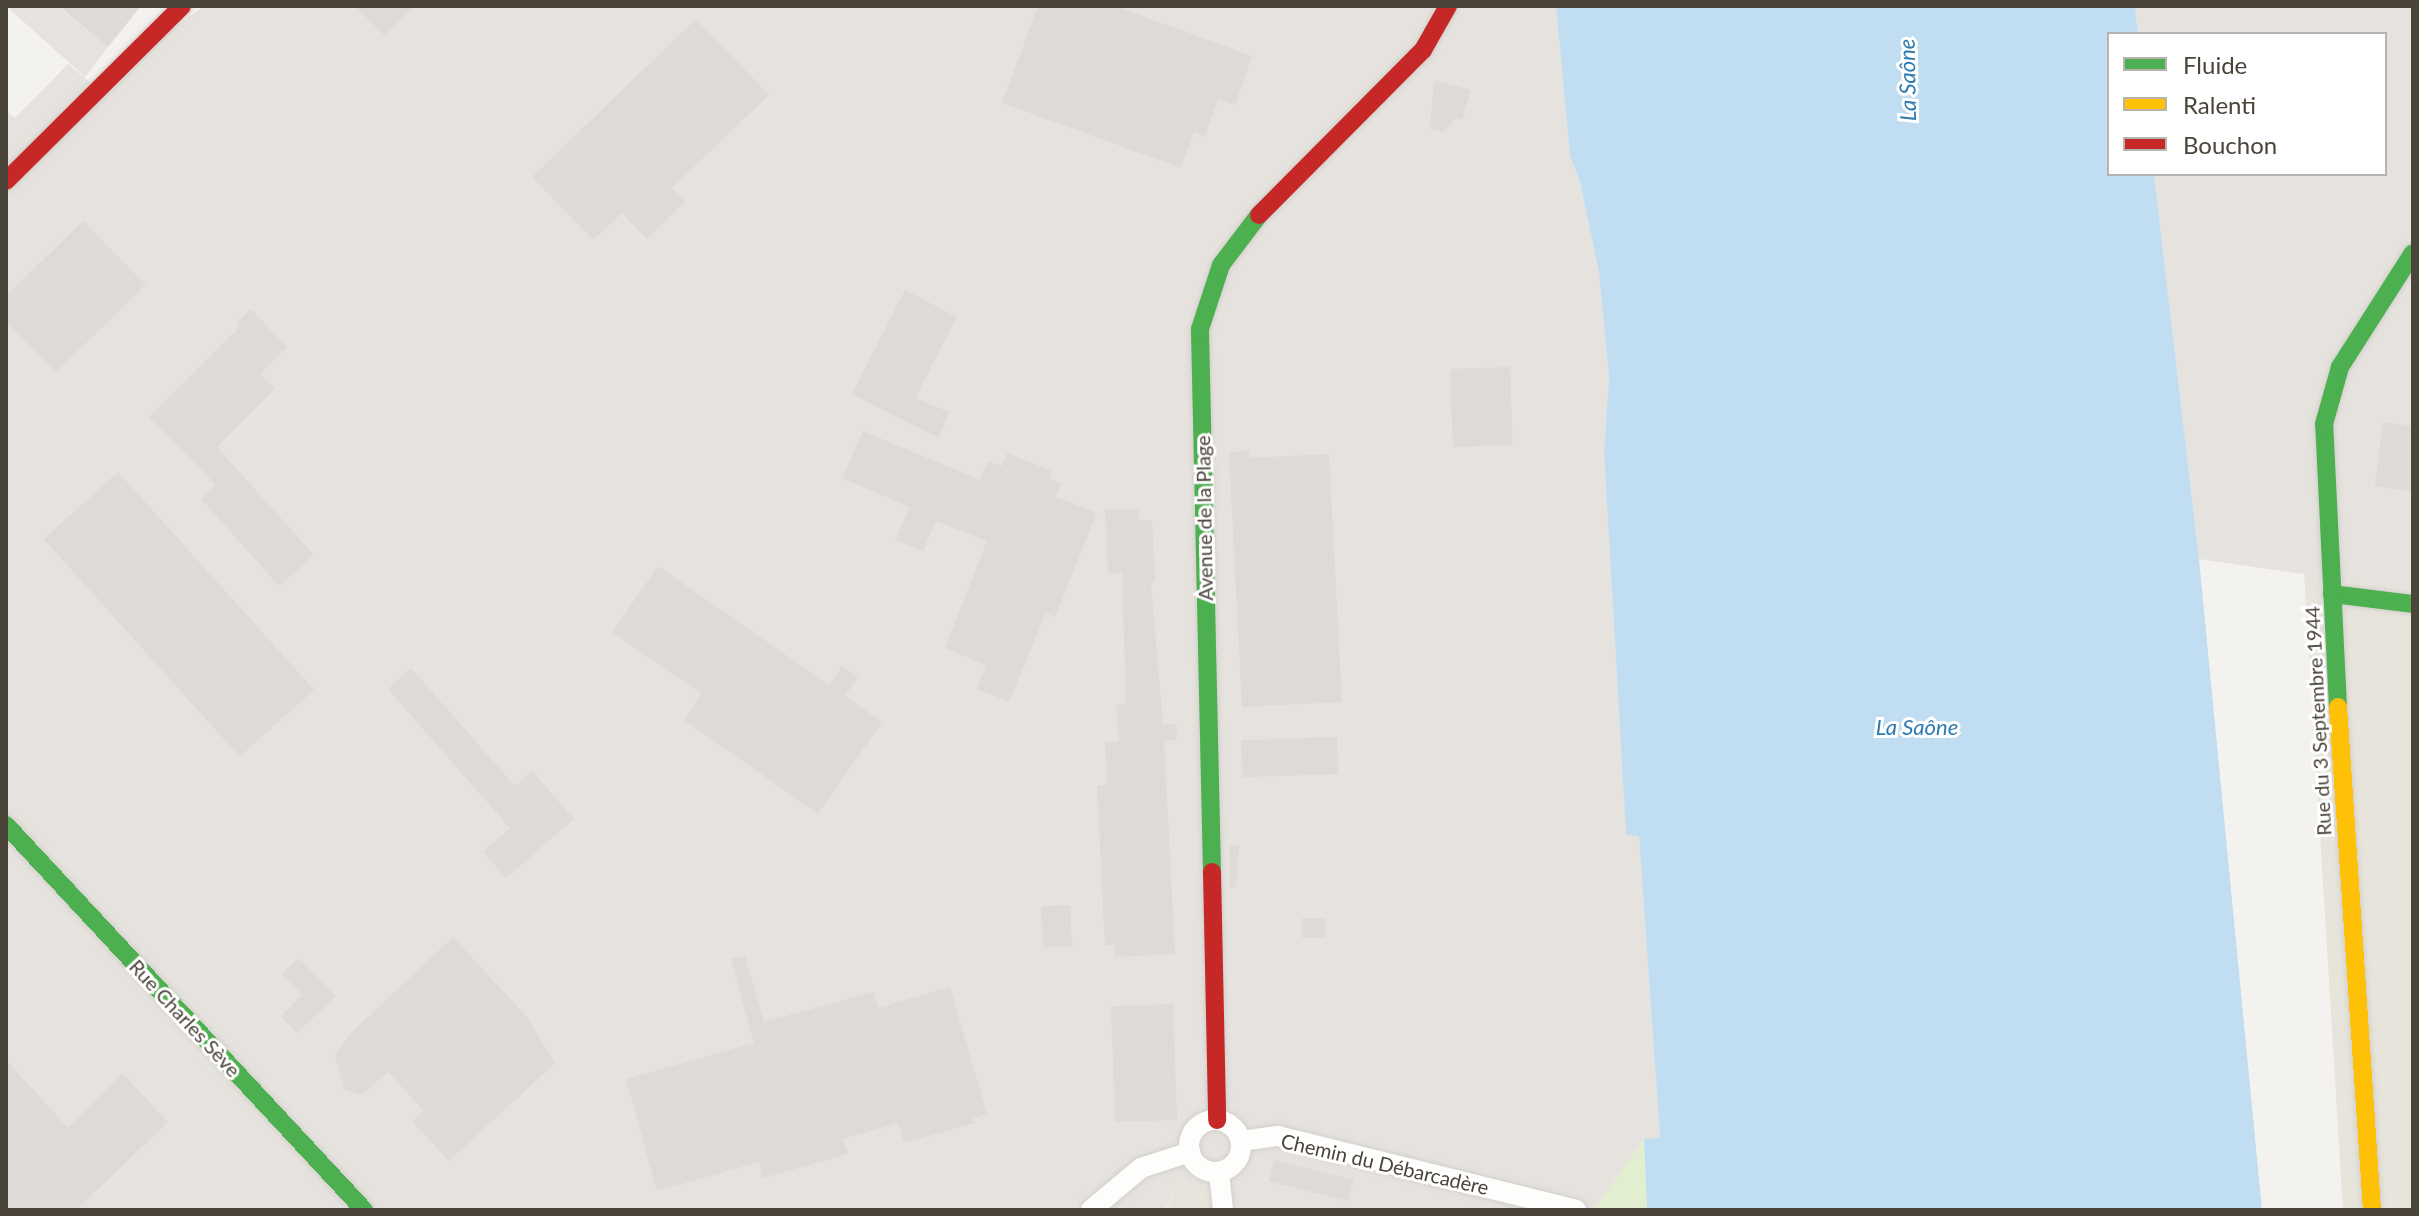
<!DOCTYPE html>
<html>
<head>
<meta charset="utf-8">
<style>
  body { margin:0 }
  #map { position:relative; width:2419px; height:1216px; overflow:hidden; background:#f4f2ee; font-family:Lato,sans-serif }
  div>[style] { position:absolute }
  .residential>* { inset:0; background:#e7e4dc }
  .industrial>* { inset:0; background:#e6e2de }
  .green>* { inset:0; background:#e1eecf }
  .parking>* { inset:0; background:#e6e3df }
  .water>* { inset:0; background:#c0ddf1 }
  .building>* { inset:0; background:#dedbd6; transform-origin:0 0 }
  .roads { filter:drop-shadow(0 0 2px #d2d0cb) drop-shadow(0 0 2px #d2d0cb) }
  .street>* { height:20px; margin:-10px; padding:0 10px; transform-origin:10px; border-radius:10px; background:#fdfdfc }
  .street>.ring { margin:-10px; padding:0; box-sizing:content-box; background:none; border:20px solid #fdfdfc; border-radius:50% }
  .fast>* { height:18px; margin:-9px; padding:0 9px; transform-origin:9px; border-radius:9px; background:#4caf50 }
  .slow>* { height:18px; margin:-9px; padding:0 9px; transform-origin:9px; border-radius:9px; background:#ffc107 }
  .jam>* { height:18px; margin:-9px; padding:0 9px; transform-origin:9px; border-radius:9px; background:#c62828 }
  span { translate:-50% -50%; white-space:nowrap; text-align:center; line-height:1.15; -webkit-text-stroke:6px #fff; paint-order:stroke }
  .street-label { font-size:20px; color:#4b4439 }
  .water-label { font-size:22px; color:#2e7ab2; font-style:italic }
  .frame { position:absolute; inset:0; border:8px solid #4b4439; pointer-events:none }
  .legend { position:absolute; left:2107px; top:32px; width:280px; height:144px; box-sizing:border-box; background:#fff; border:2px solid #b7b4b0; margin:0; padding:10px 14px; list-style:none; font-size:24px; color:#4b4439 }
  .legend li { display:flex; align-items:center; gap:16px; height:40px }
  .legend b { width:40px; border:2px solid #b7b4b0 }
</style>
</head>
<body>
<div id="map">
  <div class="residential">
    <i style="clip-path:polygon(2304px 574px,2413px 590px,2413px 1210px,2343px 1210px)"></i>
    <i style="clip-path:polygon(1181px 1180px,1232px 1192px,1238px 1210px,1166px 1210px)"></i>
  </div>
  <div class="industrial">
    <i style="clip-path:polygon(204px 6px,268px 6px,362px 96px,455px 6px,1556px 6px,1570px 156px,1580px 182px,1599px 273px,1609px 378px,1604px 452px,1626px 835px,1639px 835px,1660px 1139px,1644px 1139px,1594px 1210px,1238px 1210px,1232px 1192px,1181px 1180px,1165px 1210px,6px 1210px,6px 111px,15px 118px,68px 64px,96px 87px)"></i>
    <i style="clip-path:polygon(2135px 6px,2413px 6px,2413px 590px,2199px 559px,2154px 174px,2385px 174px,2385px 34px,2138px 34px)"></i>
  </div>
  <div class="green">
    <i style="clip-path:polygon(1644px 1139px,1647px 1210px,1594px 1210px)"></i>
  </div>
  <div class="parking">
    <i style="clip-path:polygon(6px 6px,57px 6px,108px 47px,85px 77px)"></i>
    <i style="clip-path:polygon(268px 6px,455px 6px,362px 96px)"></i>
  </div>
  <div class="water">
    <i style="clip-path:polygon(1556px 6px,2135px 6px,2138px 34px,2109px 34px,2109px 174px,2154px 174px,2199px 559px,2262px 1210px,1647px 1210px,1644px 1139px,1660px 1138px,1639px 836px,1626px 835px,1604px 452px,1609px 378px,1599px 273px,1580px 182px,1570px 156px)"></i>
  </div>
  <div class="building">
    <i style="clip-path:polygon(58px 6px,141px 6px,108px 47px)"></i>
    <i style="clip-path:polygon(355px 6px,414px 6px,384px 35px)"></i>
    <i style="clip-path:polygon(1038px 6px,1115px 6px,1252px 56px,1235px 105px,1218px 99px,1205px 137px,1194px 132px,1181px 168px,1002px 103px)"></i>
    <i style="clip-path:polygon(696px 19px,769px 95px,672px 188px,685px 202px,647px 239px,622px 213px,593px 240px,532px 177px)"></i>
    <i style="clip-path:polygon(1434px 80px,1471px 90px,1462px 120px,1456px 118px,1443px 132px,1430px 128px)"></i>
    <i style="clip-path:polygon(83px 221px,146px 285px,56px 372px,6px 321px,6px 296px)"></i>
    <i style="clip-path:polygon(905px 290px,957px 317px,915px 398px,949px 412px,939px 438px,852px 394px)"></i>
    <i style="clip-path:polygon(251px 309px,287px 347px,260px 374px,275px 389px,217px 447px,314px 555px,279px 586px,201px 499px,216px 485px,149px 417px,240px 327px,236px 323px)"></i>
    <i style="left:1510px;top:367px;width:78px;height:60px;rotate:88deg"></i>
    <i style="clip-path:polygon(2383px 422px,2413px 426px,2413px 491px,2375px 486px)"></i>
    <i style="clip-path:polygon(863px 431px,980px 480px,988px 461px,1002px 466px,1007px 453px,1052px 471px,1049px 478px,1061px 483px,1056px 497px,1097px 513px,1055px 617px,1046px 613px,1009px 702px,977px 689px,986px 665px,945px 648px,987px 541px,936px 521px,923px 551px,895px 540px,910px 507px,842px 478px)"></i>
    <i style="clip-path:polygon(1249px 451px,1249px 458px,1329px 454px,1342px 702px,1242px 707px,1229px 452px)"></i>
    <i style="left:118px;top:472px;width:293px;height:100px;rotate:48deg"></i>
    <i style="clip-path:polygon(1105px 509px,1139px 509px,1139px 521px,1152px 520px,1155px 582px,1151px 582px,1163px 725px,1176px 724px,1177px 740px,1164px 741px,1175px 954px,1115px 957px,1115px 945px,1105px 946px,1097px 785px,1107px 785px,1105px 742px,1119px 741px,1116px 705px,1126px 704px,1122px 573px,1108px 573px)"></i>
    <i style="clip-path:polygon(658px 566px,829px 685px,842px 666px,858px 677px,845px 696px,882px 722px,818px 814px,684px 720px,702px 694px,612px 632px)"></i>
    <i style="clip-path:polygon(411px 668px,515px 786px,532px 771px,574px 819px,506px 878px,483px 852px,510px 828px,388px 689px)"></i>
    <i style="left:1337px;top:737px;width:37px;height:96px;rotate:88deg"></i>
    <i style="clip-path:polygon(1239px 845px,1236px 887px,1230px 888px,1229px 846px)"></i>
    <i style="left:1070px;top:905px;width:41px;height:29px;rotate:87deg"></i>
    <i style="left:1326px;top:918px;width:20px;height:24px;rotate:90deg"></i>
    <i style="clip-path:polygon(453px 937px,526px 1016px,555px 1063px,449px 1161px,412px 1121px,424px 1111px,388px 1072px,361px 1095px,344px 1089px,335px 1056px,351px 1033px)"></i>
    <i style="clip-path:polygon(745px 956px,764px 1022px,873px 992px,878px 1008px,950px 987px,987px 1114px,973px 1118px,975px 1123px,904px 1143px,898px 1123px,843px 1139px,848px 1154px,763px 1178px,759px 1162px,657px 1191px,626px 1079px,754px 1043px,731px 959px)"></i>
    <i style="clip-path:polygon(299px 958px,336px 996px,297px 1033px,281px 1016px,302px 995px,282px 974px)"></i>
    <i style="left:1173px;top:1004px;width:116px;height:62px;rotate:88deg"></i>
    <i style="clip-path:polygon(6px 1060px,68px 1128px,122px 1073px,168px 1122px,76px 1210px,6px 1210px)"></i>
    <i style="left:1274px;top:1160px;width:82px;height:22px;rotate:14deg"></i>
  </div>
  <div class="roads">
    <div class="street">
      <i class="ring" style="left:1189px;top:1120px;width:32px;height:32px"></i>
      <i style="left:1241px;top:1141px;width:37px;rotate:-8deg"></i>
      <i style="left:1278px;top:1136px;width:307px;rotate:13.9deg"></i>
      <i style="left:1219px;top:1172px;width:38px;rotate:84deg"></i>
      <i style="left:1091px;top:1210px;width:65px;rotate:-40deg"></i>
      <i style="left:1141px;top:1168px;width:52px;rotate:-18.1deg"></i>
    </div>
    <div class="fast">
      <i style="left:2332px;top:594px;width:82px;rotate:7deg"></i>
      <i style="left:2338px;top:707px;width:283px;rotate:-92.8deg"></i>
      <i style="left:2324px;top:424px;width:59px;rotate:-74.3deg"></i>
      <i style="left:2340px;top:367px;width:135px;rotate:-57.4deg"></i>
      <i style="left:6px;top:825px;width:526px;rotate:47.08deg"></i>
      <i style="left:1212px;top:872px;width:543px;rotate:-91.27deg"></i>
      <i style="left:1200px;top:329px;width:67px;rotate:-71.8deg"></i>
      <i style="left:1221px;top:265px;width:63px;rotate:-52.8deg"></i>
    </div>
    <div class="slow">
      <i style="left:2338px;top:707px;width:504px;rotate:86.13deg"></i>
    </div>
    <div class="jam">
      <i style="left:6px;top:181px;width:248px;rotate:-44.8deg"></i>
      <i style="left:1259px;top:215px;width:233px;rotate:-45.2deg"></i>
      <i style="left:1423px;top:50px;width:51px;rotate:-60.4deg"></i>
      <i style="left:1212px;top:872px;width:248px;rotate:88.8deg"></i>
    </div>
  </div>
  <div class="street-label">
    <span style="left:1204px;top:518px;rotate:-91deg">Avenue de la Plage</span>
    <span style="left:2318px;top:721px;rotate:-93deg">Rue du 3 Septembre 1944</span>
    <span style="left:185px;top:1018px;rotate:47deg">Rue Charles Sève</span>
    <span style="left:1385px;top:1164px;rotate:13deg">Chemin du Débarcadère</span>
  </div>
  <div class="water-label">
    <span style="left:1907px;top:80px;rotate:-91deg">La Saône</span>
    <span style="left:1917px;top:727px">La Saône</span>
  </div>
  <div class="frame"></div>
  <ul class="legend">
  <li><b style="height:10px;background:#4caf50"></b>Fluide</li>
  <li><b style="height:10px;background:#ffc107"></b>Ralenti</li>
  <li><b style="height:10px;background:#c62828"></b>Bouchon</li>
  </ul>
</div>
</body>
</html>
